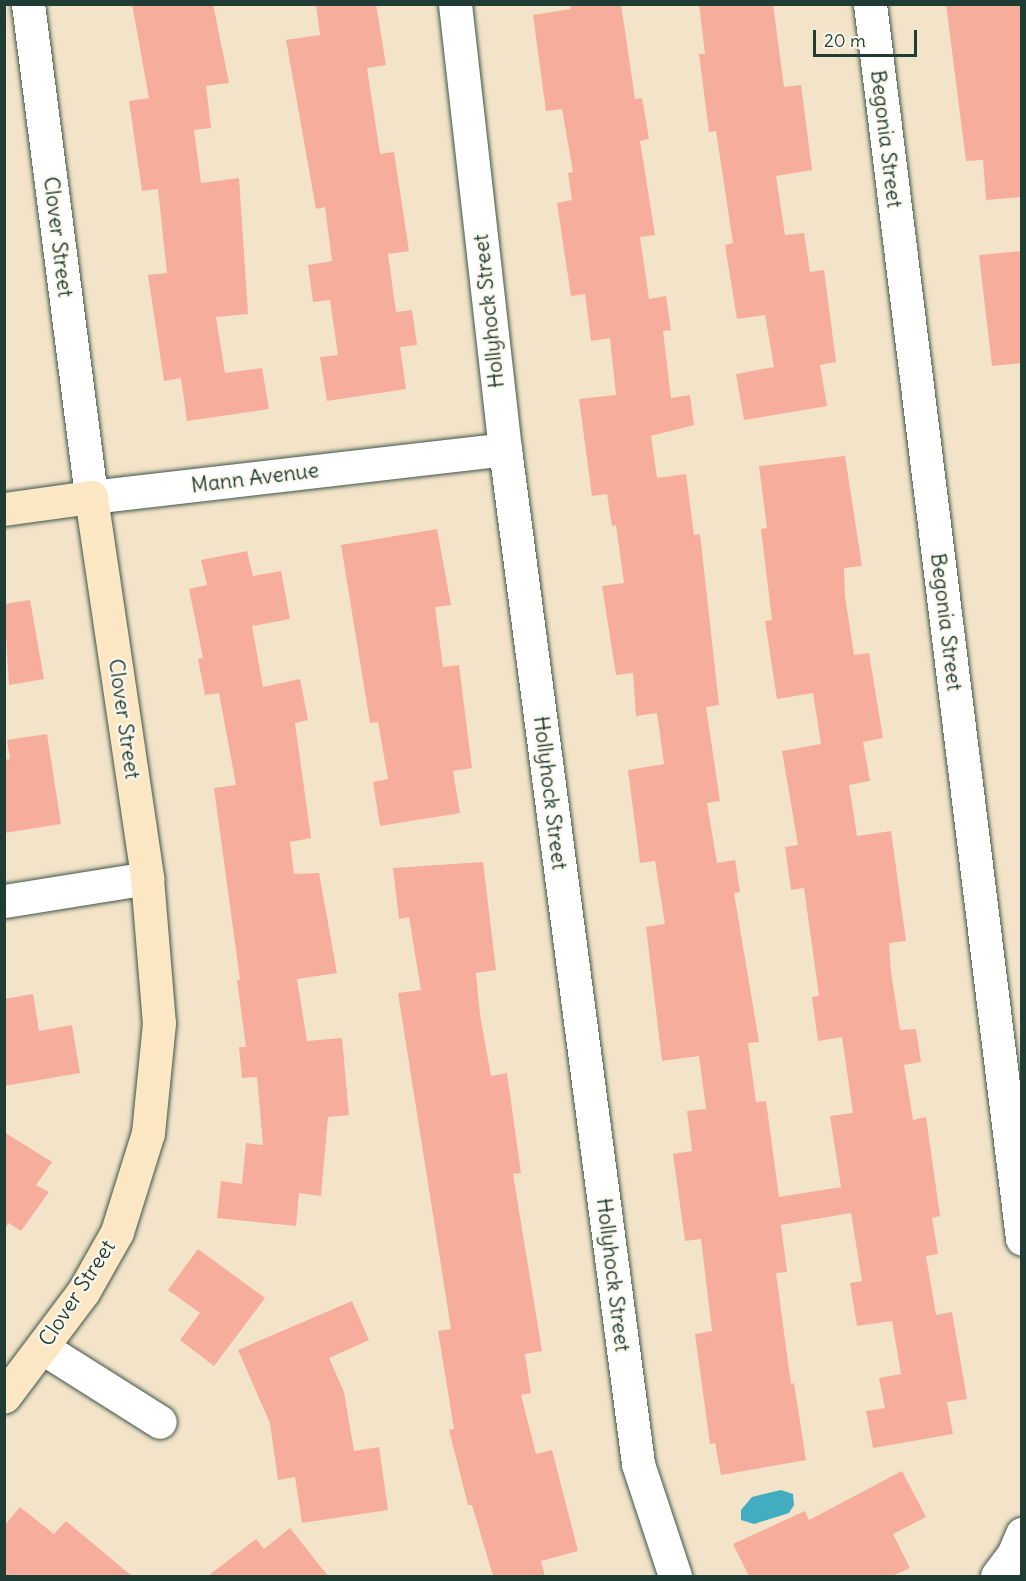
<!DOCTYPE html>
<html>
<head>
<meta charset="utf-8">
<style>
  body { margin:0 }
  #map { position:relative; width:1026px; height:1581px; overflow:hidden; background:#f3e4c9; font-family:Delius,sans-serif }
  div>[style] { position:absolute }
  .water>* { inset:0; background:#42adc1 }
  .building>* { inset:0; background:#f7ad9c }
  .roads { filter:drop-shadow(0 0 2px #3f564a) drop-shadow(0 0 2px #3f564a) }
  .street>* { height:33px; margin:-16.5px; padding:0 16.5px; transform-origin:16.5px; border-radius:16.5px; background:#fff }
  .secondary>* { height:33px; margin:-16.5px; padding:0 16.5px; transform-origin:16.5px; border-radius:16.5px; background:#fbe7c3 }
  span { translate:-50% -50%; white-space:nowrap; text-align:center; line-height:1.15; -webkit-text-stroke:4.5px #fbf7ec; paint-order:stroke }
  .street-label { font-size:21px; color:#1f3d34 }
  .frame { position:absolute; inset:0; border:6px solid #1f3d34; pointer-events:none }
  .scale { position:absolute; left:813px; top:30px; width:104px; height:27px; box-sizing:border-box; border:3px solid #1f3d34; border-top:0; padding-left:8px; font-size:18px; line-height:21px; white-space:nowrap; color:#1f3d34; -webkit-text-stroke:4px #fbf7ec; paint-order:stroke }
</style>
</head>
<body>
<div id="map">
  <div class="water">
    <i style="clip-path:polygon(781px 1490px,793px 1494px,794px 1505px,789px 1513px,754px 1524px,741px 1520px,741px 1510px,752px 1497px)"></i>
  </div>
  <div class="building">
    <i style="clip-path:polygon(132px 4px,213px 4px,229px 83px,206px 86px,211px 128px,194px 130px,201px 183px,239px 178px,248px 314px,216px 317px,225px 373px,262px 368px,269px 409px,187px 421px,181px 378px,164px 381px,148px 275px,167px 273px,158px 189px,142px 191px,129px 101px,149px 98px)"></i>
    <i style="clip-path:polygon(316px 4px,376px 4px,386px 65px,367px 68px,380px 154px,394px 152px,409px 251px,388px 254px,396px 312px,412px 310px,417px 345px,400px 347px,406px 389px,327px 401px,320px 357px,338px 355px,330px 300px,313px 302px,308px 265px,332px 261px,325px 207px,316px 209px,286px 40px,320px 35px)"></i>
    <i style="clip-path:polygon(570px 4px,621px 4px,635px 99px,642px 98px,649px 139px,640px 141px,655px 235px,640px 237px,649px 299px,666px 296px,671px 330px,663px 331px,671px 398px,690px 395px,694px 425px,651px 436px,657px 478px,686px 474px,694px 535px,700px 534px,719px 705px,706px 707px,720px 801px,707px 803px,717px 863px,735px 860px,740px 892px,734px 893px,759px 1042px,748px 1043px,756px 1102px,766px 1101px,779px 1197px,841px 1187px,830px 1116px,853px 1113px,842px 1037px,818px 1041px,812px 997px,819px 996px,804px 888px,791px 890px,785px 847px,798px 845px,782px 751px,821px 744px,813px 693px,777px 699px,765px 621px,772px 620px,761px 529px,767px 528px,759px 466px,845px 456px,862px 566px,844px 568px,845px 596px,854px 655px,869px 653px,883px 738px,863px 742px,870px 781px,849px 785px,857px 836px,891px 831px,906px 941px,889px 943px,891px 972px,900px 1030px,916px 1029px,921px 1062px,904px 1065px,913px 1120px,926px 1117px,940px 1216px,932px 1218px,938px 1254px,926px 1256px,936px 1315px,952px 1312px,967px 1399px,947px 1402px,953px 1434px,873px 1448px,866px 1411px,885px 1408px,879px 1378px,901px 1374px,892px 1321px,857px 1326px,850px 1283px,862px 1281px,851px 1213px,781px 1225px,787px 1272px,776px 1273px,791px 1384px,794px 1383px,806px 1460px,721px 1475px,715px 1443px,710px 1444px,695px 1334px,712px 1331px,701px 1239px,685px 1241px,673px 1154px,692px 1151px,687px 1111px,706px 1109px,699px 1056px,662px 1061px,646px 927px,665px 924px,655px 861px,640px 863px,628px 770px,664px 764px,657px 713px,636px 716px,633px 673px,616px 675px,602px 586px,624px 583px,616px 525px,612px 526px,607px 494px,592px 496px,579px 399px,616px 395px,610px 338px,591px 341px,585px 294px,571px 296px,557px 203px,572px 200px,568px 173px,573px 172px,562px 109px,546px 111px,533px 15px,571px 9px)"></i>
    <i style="clip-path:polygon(699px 4px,773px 4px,784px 87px,801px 85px,812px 170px,776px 176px,785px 235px,804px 233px,810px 272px,824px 270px,836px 362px,820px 365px,827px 406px,744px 420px,736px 374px,774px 367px,765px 315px,737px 319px,725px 245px,733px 243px,716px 131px,709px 132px,699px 54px,705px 54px)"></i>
    <i style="clip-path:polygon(946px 4px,1022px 4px,1022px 197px,986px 200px,983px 160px,966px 161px)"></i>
    <i style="clip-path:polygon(1022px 251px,1022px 363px,992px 366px,979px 255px)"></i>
    <i style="clip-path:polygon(437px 529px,451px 605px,435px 607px,443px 667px,459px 665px,472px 768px,453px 771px,460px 813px,380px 826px,373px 782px,388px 779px,378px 722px,370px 723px,341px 545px)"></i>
    <i style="clip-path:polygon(247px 551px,253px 576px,281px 571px,290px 619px,252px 626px,263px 687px,300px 679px,308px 720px,295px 723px,311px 838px,290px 842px,294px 874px,319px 873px,337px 973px,297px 979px,307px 1041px,342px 1038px,349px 1115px,328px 1117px,321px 1196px,299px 1193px,296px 1226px,217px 1218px,221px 1181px,242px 1184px,246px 1143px,263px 1145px,257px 1077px,242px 1078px,239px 1047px,246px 1047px,237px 980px,240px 980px,214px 788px,236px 785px,219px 693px,205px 695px,198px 659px,203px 658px,189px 589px,207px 585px,201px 560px)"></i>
    <i style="clip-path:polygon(30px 600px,44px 679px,9px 685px,4px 604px)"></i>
    <i style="clip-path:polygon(47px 734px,61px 824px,4px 833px,4px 760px,10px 759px,7px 740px)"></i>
    <i style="clip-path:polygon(483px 862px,496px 970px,476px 973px,480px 1015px,491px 1076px,507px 1073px,521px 1173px,513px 1174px,542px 1351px,525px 1354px,531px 1393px,521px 1395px,536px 1454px,552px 1450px,578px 1551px,541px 1561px,545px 1576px,493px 1576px,472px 1505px,468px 1505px,449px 1430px,454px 1429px,438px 1331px,451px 1329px,398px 993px,421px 990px,409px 917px,399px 919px,393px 868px)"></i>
    <i style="clip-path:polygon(33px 994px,39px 1031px,72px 1025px,80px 1073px,4px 1086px,4px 999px)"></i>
    <i style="clip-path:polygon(4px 1132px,52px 1162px,36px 1185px,49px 1192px,21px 1231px,9px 1223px,4px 1229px)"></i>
    <i style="clip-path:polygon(198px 1249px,265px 1298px,214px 1366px,180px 1340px,200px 1313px,168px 1290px)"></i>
    <i style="clip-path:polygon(352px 1301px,369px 1340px,329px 1358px,344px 1392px,354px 1451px,379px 1447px,388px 1510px,302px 1523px,295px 1477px,278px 1480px,270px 1423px,238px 1350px)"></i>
    <i style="clip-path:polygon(902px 1471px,926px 1517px,893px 1534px,910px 1568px,892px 1576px,749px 1576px,733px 1544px,805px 1511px,809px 1520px)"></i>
    <i style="clip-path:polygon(20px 1507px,54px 1534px,66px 1521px,132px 1576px,4px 1576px,4px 1526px)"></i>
    <i style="clip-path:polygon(290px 1528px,328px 1576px,208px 1576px,256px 1539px,264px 1549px)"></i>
  </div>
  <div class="roads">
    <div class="street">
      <i style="left:28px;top:4px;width:497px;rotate:82.7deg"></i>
      <i style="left:91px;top:497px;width:417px;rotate:-6.6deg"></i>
      <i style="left:455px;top:4px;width:448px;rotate:83.6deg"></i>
      <i style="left:505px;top:449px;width:1024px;rotate:82.53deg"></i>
      <i style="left:638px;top:1464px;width:118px;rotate:71.7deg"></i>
      <i style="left:870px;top:4px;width:1244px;rotate:82.98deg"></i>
      <i style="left:4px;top:901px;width:145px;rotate:-9.1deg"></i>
      <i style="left:43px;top:1348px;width:138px;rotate:32.3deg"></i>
      <i style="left:997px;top:1576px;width:26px;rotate:-53deg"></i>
      <i style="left:1013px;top:1555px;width:23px;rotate:-67deg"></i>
    </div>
    <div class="secondary">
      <i style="left:4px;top:509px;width:88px;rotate:-7.9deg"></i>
      <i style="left:91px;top:497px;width:385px;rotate:81.6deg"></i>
      <i style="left:147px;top:878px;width:145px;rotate:85.3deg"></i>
      <i style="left:159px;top:1023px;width:111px;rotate:95.7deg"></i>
      <i style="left:148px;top:1133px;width:104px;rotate:107.4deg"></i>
      <i style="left:117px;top:1232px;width:69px;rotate:119.5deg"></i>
      <i style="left:83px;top:1292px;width:131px;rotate:127deg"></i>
    </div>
  </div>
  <div class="street-label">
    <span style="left:886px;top:139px;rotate:83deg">Begonia Street</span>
    <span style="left:58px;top:237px;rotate:83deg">Clover Street</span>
    <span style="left:489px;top:311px;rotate:-96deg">Hollyhock Street</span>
    <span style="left:255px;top:478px;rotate:-7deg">Mann Avenue</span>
    <span style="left:946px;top:622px;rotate:83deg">Begonia Street</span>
    <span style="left:124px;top:719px;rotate:82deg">Clover Street</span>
    <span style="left:550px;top:793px;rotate:83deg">Hollyhock Street</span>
    <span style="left:613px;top:1275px;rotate:83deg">Hollyhock Street</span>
    <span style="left:77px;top:1293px;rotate:-57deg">Clover Street</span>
  </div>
  <div class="frame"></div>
  <div class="scale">20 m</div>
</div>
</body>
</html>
